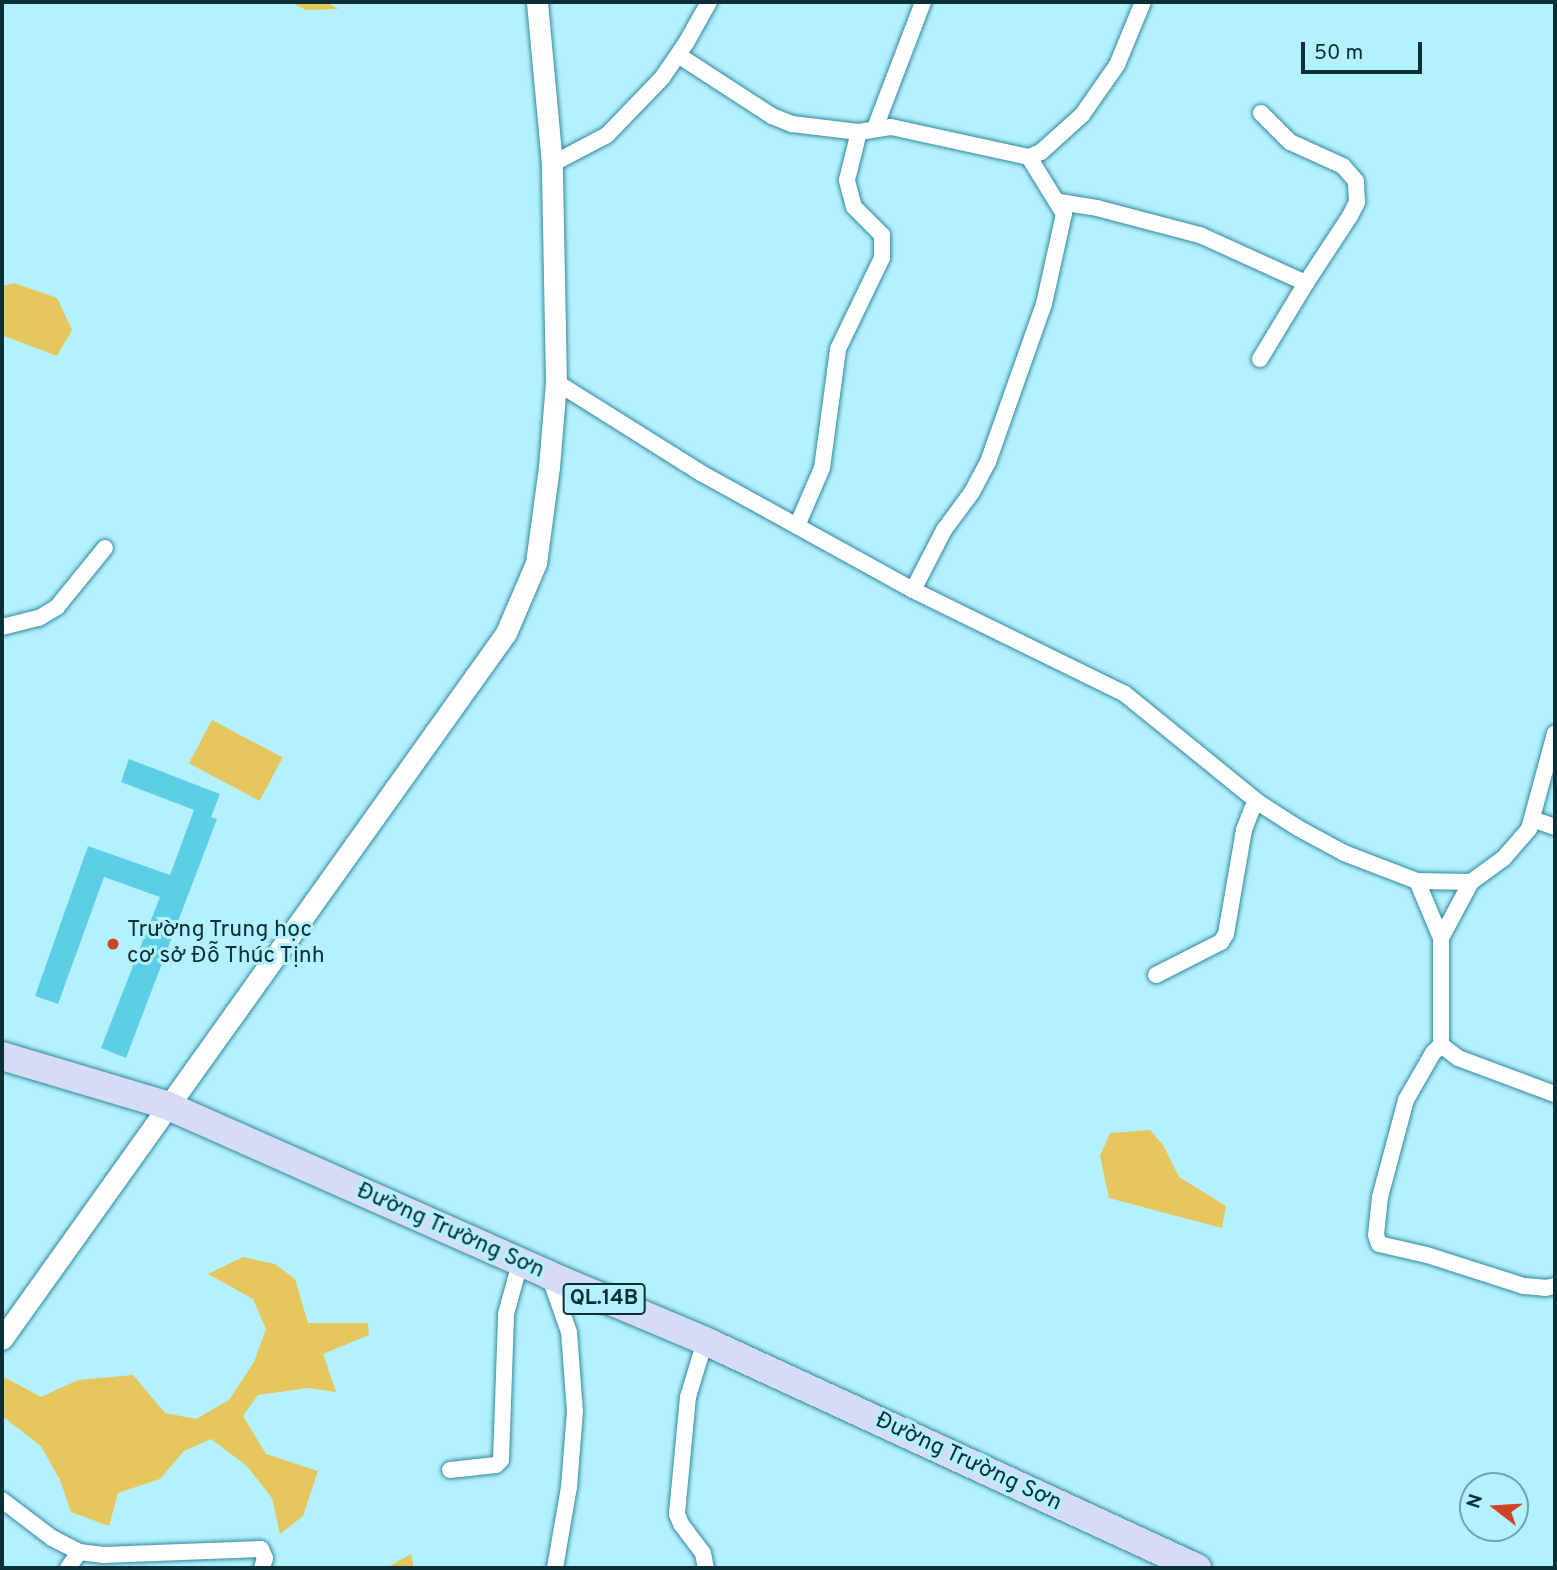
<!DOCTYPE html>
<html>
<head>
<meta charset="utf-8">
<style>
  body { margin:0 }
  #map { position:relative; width:1557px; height:1570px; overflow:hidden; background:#b4f1ff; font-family:Overpass,sans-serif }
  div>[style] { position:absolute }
  .green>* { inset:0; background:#e5c65d; transform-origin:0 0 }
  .building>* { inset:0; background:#5ccee5 }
  .roads { filter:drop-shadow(0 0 2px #31899b) drop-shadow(0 0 2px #31899b) }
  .minor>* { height:16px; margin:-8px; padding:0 8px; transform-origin:8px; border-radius:8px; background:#fff }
  .tertiary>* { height:21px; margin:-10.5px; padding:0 10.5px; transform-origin:10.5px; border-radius:10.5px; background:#fff }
  .trunk>* { height:28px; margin:-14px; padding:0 14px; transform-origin:14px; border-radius:14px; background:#d6dcf6 }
  .dots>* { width:19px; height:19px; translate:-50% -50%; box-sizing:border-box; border:4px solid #b4f1ff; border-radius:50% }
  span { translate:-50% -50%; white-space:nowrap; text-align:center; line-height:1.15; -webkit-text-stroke:6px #b4f1ff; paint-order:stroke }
  .shield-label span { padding:2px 5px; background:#b4f1ff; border:2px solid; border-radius:5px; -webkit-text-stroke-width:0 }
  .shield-label { font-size:21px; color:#0a2f37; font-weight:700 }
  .poi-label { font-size:23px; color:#0a2f37 }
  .left { translate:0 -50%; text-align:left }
  .street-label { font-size:23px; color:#0a2f37 }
  .frame { position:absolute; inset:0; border:4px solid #0a2f37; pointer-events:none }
  .north { position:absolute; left:1459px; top:1472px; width:70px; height:70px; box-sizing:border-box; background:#b4f1ff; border:2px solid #70a3af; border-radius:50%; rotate:287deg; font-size:19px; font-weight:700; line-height:28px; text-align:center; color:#0a2f37 }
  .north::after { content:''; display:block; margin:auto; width:24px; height:32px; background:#cf4429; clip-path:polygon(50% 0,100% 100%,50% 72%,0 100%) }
  .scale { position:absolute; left:1301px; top:42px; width:121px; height:32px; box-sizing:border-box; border:4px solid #0a2f37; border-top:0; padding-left:9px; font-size:21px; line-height:24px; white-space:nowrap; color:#0a2f37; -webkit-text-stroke:5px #b4f1ff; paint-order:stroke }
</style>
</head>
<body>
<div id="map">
  <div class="green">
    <i style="clip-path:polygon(290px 2px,327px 2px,338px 9px,306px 10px)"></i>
    <i style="clip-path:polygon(14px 283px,57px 298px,72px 330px,57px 356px,2px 335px,2px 286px)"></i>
    <i style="left:212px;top:720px;width:80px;height:49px;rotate:28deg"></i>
    <i style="clip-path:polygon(1150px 1130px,1163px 1145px,1179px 1177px,1226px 1206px,1222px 1228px,1109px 1198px,1100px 1156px,1110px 1133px)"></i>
    <i style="clip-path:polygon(243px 1257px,275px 1264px,295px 1279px,308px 1323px,368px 1323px,369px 1335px,323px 1354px,336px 1392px,308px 1388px,258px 1395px,243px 1416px,266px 1454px,318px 1471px,303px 1516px,280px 1534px,272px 1498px,247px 1466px,211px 1439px,184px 1451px,160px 1479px,118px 1493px,109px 1526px,71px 1512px,60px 1480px,41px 1446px,2px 1416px,2px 1376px,41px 1397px,78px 1380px,133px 1375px,165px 1413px,196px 1419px,229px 1400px,254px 1362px,266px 1329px,253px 1299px,208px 1274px)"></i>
    <i style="clip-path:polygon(411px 1554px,414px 1568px,388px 1568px,388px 1567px)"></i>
  </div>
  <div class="building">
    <i style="clip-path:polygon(129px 759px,220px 794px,211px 817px,217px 819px,126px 1058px,101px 1048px,160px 897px,104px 877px,58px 1004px,35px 996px,88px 846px,170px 875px,194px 810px,121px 782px)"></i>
  </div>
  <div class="roads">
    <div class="minor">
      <i style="left:678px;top:55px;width:112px;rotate:33deg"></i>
      <i style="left:772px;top:116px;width:22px;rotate:22deg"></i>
      <i style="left:792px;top:124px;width:67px;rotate:6.8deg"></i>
      <i style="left:859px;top:132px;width:32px;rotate:-9deg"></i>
      <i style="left:891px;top:127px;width:141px;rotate:12.3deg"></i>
      <i style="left:1029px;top:157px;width:13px;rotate:-23deg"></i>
      <i style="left:1041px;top:152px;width:55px;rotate:-42.1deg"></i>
      <i style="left:1082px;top:115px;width:61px;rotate:-55deg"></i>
      <i style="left:1117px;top:65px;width:68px;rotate:-67.6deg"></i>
      <i style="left:875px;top:128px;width:135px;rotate:-69.1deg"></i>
      <i style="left:552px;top:164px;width:62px;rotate:-27.8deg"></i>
      <i style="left:607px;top:135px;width:79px;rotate:-46deg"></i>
      <i style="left:662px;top:78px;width:42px;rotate:-55.6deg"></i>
      <i style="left:686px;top:43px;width:47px;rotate:-60.7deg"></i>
      <i style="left:1060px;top:202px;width:37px;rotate:9deg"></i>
      <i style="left:1097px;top:208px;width:106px;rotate:14.7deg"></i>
      <i style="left:1200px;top:235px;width:116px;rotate:24.4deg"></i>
      <i style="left:1306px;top:283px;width:80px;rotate:-56.7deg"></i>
      <i style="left:1350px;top:216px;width:16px;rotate:-63deg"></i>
      <i style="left:1357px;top:202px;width:21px;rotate:-93deg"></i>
      <i style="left:1356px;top:181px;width:20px;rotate:-131deg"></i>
      <i style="left:1343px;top:166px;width:58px;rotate:-155.6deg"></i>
      <i style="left:1290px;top:142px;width:41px;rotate:-135deg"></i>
      <i style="left:1260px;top:359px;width:89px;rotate:-58.8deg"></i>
      <i style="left:556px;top:382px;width:171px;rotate:32.1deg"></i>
      <i style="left:701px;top:473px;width:242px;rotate:28.9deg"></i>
      <i style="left:913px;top:590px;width:236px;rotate:26.1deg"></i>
      <i style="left:1125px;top:694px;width:173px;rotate:39.1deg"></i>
      <i style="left:1259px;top:803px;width:46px;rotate:32.7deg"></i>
      <i style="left:1298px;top:828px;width:52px;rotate:28.5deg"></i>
      <i style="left:1344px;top:853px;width:78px;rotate:21deg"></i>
      <i style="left:1417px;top:881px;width:62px;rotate:67.2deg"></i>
      <i style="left:1441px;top:938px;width:107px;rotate:90deg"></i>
      <i style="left:1441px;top:1045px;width:21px;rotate:37deg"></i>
      <i style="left:1458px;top:1058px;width:103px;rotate:20.4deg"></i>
      <i style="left:797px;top:526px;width:63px;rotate:-66.7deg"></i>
      <i style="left:822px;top:468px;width:120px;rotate:-82.3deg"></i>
      <i style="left:838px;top:349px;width:101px;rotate:-64.2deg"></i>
      <i style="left:882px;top:258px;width:23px;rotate:-90deg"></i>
      <i style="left:882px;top:235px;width:40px;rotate:-135deg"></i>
      <i style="left:854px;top:207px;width:28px;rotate:-105deg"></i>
      <i style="left:847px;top:180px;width:49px;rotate:-76deg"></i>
      <i style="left:913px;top:590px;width:68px;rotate:-62.7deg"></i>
      <i style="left:944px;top:530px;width:47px;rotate:-53.6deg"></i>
      <i style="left:972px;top:492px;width:34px;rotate:-62deg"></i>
      <i style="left:988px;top:462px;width:168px;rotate:-70.5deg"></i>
      <i style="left:1044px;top:304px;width:92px;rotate:-77.5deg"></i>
      <i style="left:1064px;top:214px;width:67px;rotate:-121.6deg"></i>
      <i style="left:2px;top:627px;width:38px;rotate:-14deg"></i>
      <i style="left:39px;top:618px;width:21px;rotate:-31deg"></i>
      <i style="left:57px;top:607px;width:76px;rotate:-50.9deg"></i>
      <i style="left:1532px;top:819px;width:24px;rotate:19deg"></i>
      <i style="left:1417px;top:881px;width:54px;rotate:1.1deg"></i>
      <i style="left:1441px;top:938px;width:64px;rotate:-61.8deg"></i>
      <i style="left:1471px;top:882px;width:39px;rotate:-36deg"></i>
      <i style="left:1503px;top:859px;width:40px;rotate:-49deg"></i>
      <i style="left:1529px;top:829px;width:99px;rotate:-74.8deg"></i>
      <i style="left:1156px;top:975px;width:73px;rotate:-26.9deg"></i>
      <i style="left:1221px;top:942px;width:9px;rotate:-58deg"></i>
      <i style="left:1226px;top:934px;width:106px;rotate:-80.2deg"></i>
      <i style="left:1244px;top:830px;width:22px;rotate:-69deg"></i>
      <i style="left:1252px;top:809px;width:9px;rotate:-41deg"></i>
      <i style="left:1441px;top:1045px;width:11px;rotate:135deg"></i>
      <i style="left:1433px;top:1053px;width:54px;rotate:119.9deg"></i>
      <i style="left:1406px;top:1100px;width:100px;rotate:105deg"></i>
      <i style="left:1380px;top:1197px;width:38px;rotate:96deg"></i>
      <i style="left:1376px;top:1235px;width:9px;rotate:72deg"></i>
      <i style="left:1379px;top:1244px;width:49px;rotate:12.9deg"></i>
      <i style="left:1427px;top:1255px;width:102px;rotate:17.7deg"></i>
      <i style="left:1524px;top:1286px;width:21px;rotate:5deg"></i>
      <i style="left:1545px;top:1288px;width:10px;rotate:-11deg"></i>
      <i style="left:549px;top:1275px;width:60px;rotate:70.7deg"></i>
      <i style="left:569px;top:1332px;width:79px;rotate:85.7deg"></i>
      <i style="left:575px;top:1411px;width:76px;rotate:94.5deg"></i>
      <i style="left:569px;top:1487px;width:82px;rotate:99.8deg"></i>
      <i style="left:705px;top:1341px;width:59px;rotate:106.9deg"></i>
      <i style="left:688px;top:1397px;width:118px;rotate:95.4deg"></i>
      <i style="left:677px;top:1514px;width:11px;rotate:68deg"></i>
      <i style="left:681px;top:1524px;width:36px;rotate:53deg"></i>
      <i style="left:703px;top:1553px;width:15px;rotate:79deg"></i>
      <i style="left:450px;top:1470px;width:46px;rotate:-6.2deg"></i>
      <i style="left:496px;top:1465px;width:7px;rotate:-45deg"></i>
      <i style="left:501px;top:1460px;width:146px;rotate:-88deg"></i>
      <i style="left:506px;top:1314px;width:53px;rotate:-74.6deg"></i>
      <i style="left:2px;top:1500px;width:63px;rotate:37.2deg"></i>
      <i style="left:52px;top:1538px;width:30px;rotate:27deg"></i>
      <i style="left:79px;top:1552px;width:23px;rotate:7deg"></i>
      <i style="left:102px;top:1555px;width:159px;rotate:-2.2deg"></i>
      <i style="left:261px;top:1549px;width:10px;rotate:66deg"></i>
      <i style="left:265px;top:1558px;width:10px;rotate:107deg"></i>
      <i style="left:68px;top:1568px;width:19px;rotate:-55deg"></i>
    </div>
    <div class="tertiary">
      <i style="left:2px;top:1339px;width:867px;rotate:-54.48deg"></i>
      <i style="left:506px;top:633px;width:76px;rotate:-66.8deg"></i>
      <i style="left:536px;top:563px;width:97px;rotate:-82.3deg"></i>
      <i style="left:549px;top:467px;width:85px;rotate:-85.3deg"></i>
      <i style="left:556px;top:382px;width:218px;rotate:-91.1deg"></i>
      <i style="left:552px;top:164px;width:163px;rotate:-95.3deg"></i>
    </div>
    <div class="trunk">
      <i style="left:2px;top:1056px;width:171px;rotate:16.6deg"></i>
      <i style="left:166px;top:1105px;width:419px;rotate:23.9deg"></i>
      <i style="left:549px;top:1275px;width:169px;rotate:22.9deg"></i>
      <i style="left:705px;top:1341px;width:542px;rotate:24.77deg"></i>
    </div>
  </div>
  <div class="dots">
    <i style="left:113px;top:944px;background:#cf4429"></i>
  </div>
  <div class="shield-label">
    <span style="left:604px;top:1299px">QL.14B</span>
  </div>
  <div class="poi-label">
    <span class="left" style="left:127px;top:944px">Trường Trung học<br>cơ sở Đỗ Thúc Tịnh</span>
  </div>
  <div class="street-label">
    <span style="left:450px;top:1232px;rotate:24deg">Đường Trường Sơn</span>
    <span style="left:968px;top:1463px;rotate:25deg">Đường Trường Sơn</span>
  </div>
  <div class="frame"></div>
  <div class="north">N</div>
  <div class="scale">50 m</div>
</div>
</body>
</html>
